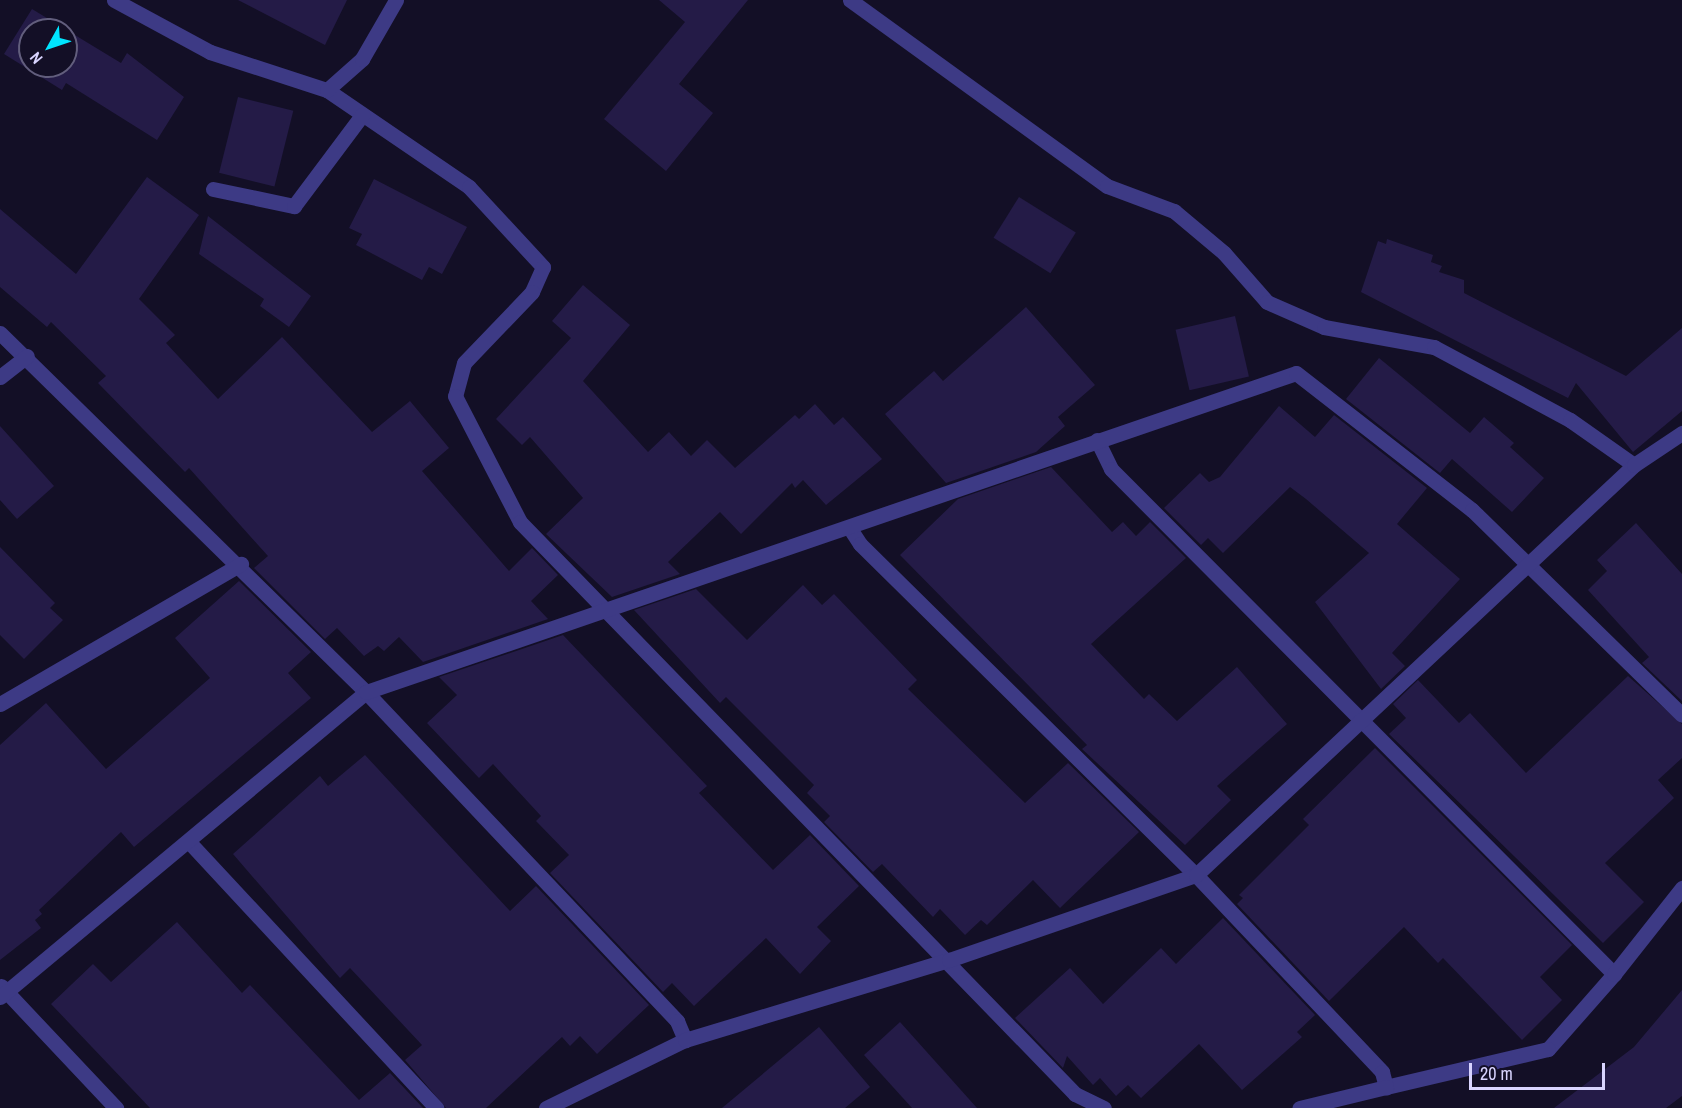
<!DOCTYPE html>
<html>
<head>
<meta charset="utf-8">
<style>
  body { margin:0 }
  #map { position:relative; width:1682px; height:1108px; overflow:hidden; background:#130f26; font-family:"Archivo Narrow",sans-serif }
  div>[style] { position:absolute }
  .building>* { inset:0; background:#241b47; transform-origin:0 0 }
  .street>* { height:15px; margin:-7.5px; padding:0 7.5px; transform-origin:7.5px; border-radius:7.5px; background:#3d3a85 }
  span { translate:-50% -50%; white-space:nowrap; text-align:center; line-height:1.15; -webkit-text-stroke:5px #130f26; paint-order:stroke }
  .north { position:absolute; left:18px; top:18px; width:60px; height:60px; box-sizing:border-box; background:#130f26; border:2px solid #625e7d; border-radius:50%; rotate:230deg; font-size:16px; font-weight:700; line-height:24px; text-align:center; color:#d9d4ff }
  .north::after { content:''; display:block; margin:auto; width:21px; height:27px; background:#00e5ff; clip-path:polygon(50% 0,100% 100%,50% 72%,0 100%) }
  .scale { position:absolute; left:1469px; top:1063px; width:136px; height:27px; box-sizing:border-box; border:3px solid #d9d4ff; border-top:0; padding-left:8px; font-size:18px; line-height:21px; white-space:nowrap; color:#d9d4ff; -webkit-text-stroke:4px #130f26; paint-order:stroke }
</style>
</head>
<body>
<div id="map">
  <div class="building">
    <i style="clip-path:polygon(238px 0,347px 0,325px 45px)"></i>
    <i style="clip-path:polygon(659px 0,748px 0,679px 84px,713px 113px,666px 171px,604px 119px,685px 22px)"></i>
    <i style="clip-path:polygon(evenodd,32px 9px,121px 63px,127px 53px,184px 97px,157px 140px,66px 83px,62px 90px,4px 54px,32px 9px,30px 30px,66px 30px,66px 66px,30px 66px,30px 30px)"></i>
    <i style="left:238px;top:97px;width:57px;height:78px;rotate:14deg"></i>
    <i style="clip-path:polygon(147px 177px,199px 215px,139px 299px,175px 335px,166px 343px,218px 399px,282px 337px,372px 432px,410px 401px,449px 448px,422px 471px,509px 571px,532px 548px,558px 575px,531px 601px,548px 619px,423px 662px,399px 637px,384px 651px,378px 646px,364px 656px,337px 628px,325px 639px,254px 568px,268px 556px,189px 468px,185px 472px,98px 383px,106px 376px,51px 322px,47px 327px,0 287px,0 209px,76px 274px)"></i>
    <i style="clip-path:polygon(374px 179px,467px 227px,442px 274px,429px 267px,422px 280px,356px 245px,362px 234px,349px 228px)"></i>
    <i style="left:1019px;top:197px;width:67px;height:48px;rotate:32deg"></i>
    <i style="clip-path:polygon(208px 216px,311px 296px,289px 327px,260px 306px,264px 299px,199px 254px)"></i>
    <i style="clip-path:polygon(1387px 239px,1433px 255px,1431px 262px,1442px 266px,1439px 272px,1464px 280px,1464px 293px,1626px 376px,1682px 328px,1682px 411px,1633px 452px,1576px 383px,1568px 398px,1361px 292px,1378px 241px,1386px 244px)"></i>
    <i style="clip-path:polygon(583px 285px,630px 325px,583px 381px,648px 452px,669px 432px,691px 456px,707px 440px,735px 468px,795px 415px,799px 419px,815px 404px,834px 425px,843px 417px,882px 459px,826px 505px,803px 480px,795px 488px,792px 483px,741px 534px,720px 512px,668px 562px,680px 574px,612px 597px,546px 534px,583px 498px,530px 437px,522px 445px,496px 419px,571px 338px,552px 321px)"></i>
    <i style="clip-path:polygon(1026px 307px,1095px 385px,1058px 417px,1065px 426px,1036px 452px,946px 483px,885px 414px,934px 371px,943px 381px)"></i>
    <i style="left:1235px;top:316px;width:62px;height:61px;rotate:77deg"></i>
    <i style="clip-path:polygon(1379px 358px,1470px 433px,1484px 417px,1514px 443px,1510px 447px,1544px 478px,1512px 512px,1452px 459px,1440px 473px,1346px 399px)"></i>
    <i style="clip-path:polygon(1279px 406px,1315px 437px,1334px 415px,1427px 488px,1397px 524px,1460px 579px,1392px 653px,1405px 666px,1381px 689px,1315px 602px,1369px 553px,1306px 499px,1290px 487px,1223px 553px,1208px 538px,1201px 545px,1164px 508px,1200px 473px,1209px 482px,1220px 477px)"></i>
    <i style="clip-path:polygon(0 426px,54px 486px,17px 519px,0 500px)"></i>
    <i style="clip-path:polygon(1051px 467px,1112px 532px,1123px 522px,1136px 536px,1150px 522px,1186px 558px,1091px 644px,1144px 699px,1149px 694px,1177px 721px,1237px 667px,1287px 724px,1217px 786px,1231px 800px,1185px 845px,1082px 749px,1087px 745px,900px 555px,958px 499px)"></i>
    <i style="clip-path:polygon(1636px 523px,1682px 574px,1682px 701px,1642px 663px,1649px 657px,1588px 590px,1607px 571px,1597px 560px)"></i>
    <i style="clip-path:polygon(0 547px,55px 603px,50px 608px,63px 620px,24px 659px,0 635px)"></i>
    <i style="clip-path:polygon(239px 581px,311px 652px,288px 673px,311px 698px,134px 847px,121px 832px,39px 910px,42px 914px,35px 920px,41px 928px,0 960px,0 745px,46px 703px,106px 769px,210px 678px,175px 638px)"></i>
    <i style="clip-path:polygon(803px 585px,822px 605px,834px 594px,917px 680px,908px 689px,1025px 803px,1068px 763px,1139px 832px,1060px 908px,1033px 880px,987px 925px,981px 920px,965px 935px,940px 909px,933px 917px,882px 864px,873px 872px,824px 822px,830px 816px,807px 793px,814px 785px,726px 697px,720px 703px,634px 610px,696px 589px,747px 640px)"></i>
    <i style="clip-path:polygon(563px 635px,707px 786px,699px 793px,773px 870px,810px 835px,859px 886px,817px 927px,831px 941px,800px 974px,766px 938px,694px 1006px,672px 983px,663px 992px,550px 873px,569px 855px,536px 821px,541px 816px,493px 764px,479px 778px,427px 723px,457px 695px,439px 677px)"></i>
    <i style="clip-path:polygon(1628px 676px,1682px 724px,1682px 758px,1658px 780px,1674px 798px,1605px 863px,1644px 902px,1603px 943px,1389px 734px,1406px 718px,1393px 704px,1418px 680px,1459px 723px,1470px 713px,1526px 773px)"></i>
    <i style="clip-path:polygon(1375px 748px,1572px 945px,1540px 977px,1562px 1000px,1522px 1040px,1443px 958px,1438px 963px,1404px 927px,1329px 1001px,1237px 904px,1243px 898px,1239px 895px,1309px 825px,1303px 819px)"></i>
    <i style="clip-path:polygon(365px 755px,510px 911px,536px 886px,649px 1005px,597px 1054px,580px 1036px,570px 1046px,562px 1037px,486px 1108px,446px 1108px,405px 1060px,422px 1045px,350px 968px,340px 978px,233px 854px,320px 776px,328px 786px)"></i>
    <i style="clip-path:polygon(1223px 918px,1315px 1015px,1297px 1032px,1302px 1037px,1242px 1090px,1199px 1044px,1141px 1098px,1128px 1085px,1116px 1096px,1100px 1078px,1093px 1085px,1067px 1056px,1063px 1068px,1015px 1018px,1070px 968px,1103px 1004px,1161px 948px,1176px 964px)"></i>
    <i style="clip-path:polygon(177px 922px,242px 993px,250px 985px,359px 1100px,390px 1073px,423px 1108px,150px 1108px,51px 1004px,93px 964px,111px 982px)"></i>
    <i style="clip-path:polygon(1682px 990px,1682px 1096px,1666px 1108px,1554px 1108px,1634px 1047px)"></i>
    <i style="clip-path:polygon(900px 1022px,977px 1108px,912px 1108px,864px 1055px)"></i>
    <i style="clip-path:polygon(819px 1027px,870px 1087px,845px 1108px,722px 1108px)"></i>
  </div>
  <div class="street">
    <i style="left:114px;top:0;width:109px;rotate:28.4deg"></i>
    <i style="left:210px;top:52px;width:123px;rotate:18deg"></i>
    <i style="left:327px;top:90px;width:172px;rotate:34.3deg"></i>
    <i style="left:469px;top:187px;width:109px;rotate:47.2deg"></i>
    <i style="left:543px;top:267px;width:27px;rotate:114deg"></i>
    <i style="left:532px;top:292px;width:98px;rotate:133.8deg"></i>
    <i style="left:464px;top:363px;width:34px;rotate:105deg"></i>
    <i style="left:455px;top:396px;width:142px;rotate:62.7deg"></i>
    <i style="left:520px;top:522px;width:797px;rotate:45.86deg"></i>
    <i style="left:1075px;top:1094px;width:32px;rotate:26deg"></i>
    <i style="left:850px;top:0;width:317px;rotate:35.9deg"></i>
    <i style="left:1107px;top:186px;width:72px;rotate:20.5deg"></i>
    <i style="left:1174px;top:211px;width:65px;rotate:40deg"></i>
    <i style="left:1224px;top:253px;width:65px;rotate:48.7deg"></i>
    <i style="left:1267px;top:302px;width:62px;rotate:23.7deg"></i>
    <i style="left:1324px;top:327px;width:112px;rotate:10.3deg"></i>
    <i style="left:1434px;top:347px;width:154px;rotate:28.2deg"></i>
    <i style="left:1570px;top:420px;width:78px;rotate:35.1deg"></i>
    <i style="left:327px;top:90px;width:47px;rotate:-41.5deg"></i>
    <i style="left:362px;top:59px;width:68px;rotate:-60deg"></i>
    <i style="left:213px;top:189px;width:83px;rotate:11.9deg"></i>
    <i style="left:294px;top:206px;width:114px;rotate:-53.2deg"></i>
    <i style="left:0;top:333px;width:513px;rotate:44.45deg"></i>
    <i style="left:366px;top:692px;width:453px;rotate:46.6deg"></i>
    <i style="left:677px;top:1021px;width:21px;rotate:67deg"></i>
    <i style="left:0;top:377px;width:34px;rotate:-38deg"></i>
    <i style="left:1097px;top:440px;width:32px;rotate:64deg"></i>
    <i style="left:1111px;top:469px;width:713px;rotate:45.11deg"></i>
    <i style="left:1614px;top:974px;width:100px;rotate:131.3deg"></i>
    <i style="left:1548px;top:1049px;width:166px;rotate:166.8deg"></i>
    <i style="left:849px;top:527px;width:20px;rotate:57deg"></i>
    <i style="left:860px;top:544px;width:472px;rotate:44.6deg"></i>
    <i style="left:1196px;top:875px;width:271px;rotate:46.6deg"></i>
    <i style="left:1382px;top:1072px;width:16px;rotate:75deg"></i>
    <i style="left:1386px;top:1087px;width:89px;rotate:166.4deg"></i>
    <i style="left:0;top:704px;width:279px;rotate:-30.2deg"></i>
    <i style="left:190px;top:843px;width:362px;rotate:47.1deg"></i>
    <i style="left:1614px;top:974px;width:110px;rotate:-51.7deg"></i>
    <i style="left:1px;top:986px;width:168px;rotate:46.7deg"></i>
    <i style="left:0;top:997px;width:476px;rotate:-39.8deg"></i>
    <i style="left:366px;top:692px;width:983px;rotate:-18.93deg"></i>
    <i style="left:1296px;top:373px;width:223px;rotate:37.9deg"></i>
    <i style="left:1472px;top:510px;width:293px;rotate:44.3deg"></i>
    <i style="left:546px;top:1108px;width:155px;rotate:-26.1deg"></i>
    <i style="left:685px;top:1040px;width:276px;rotate:-16.9deg"></i>
    <i style="left:949px;top:960px;width:261px;rotate:-19deg"></i>
    <i style="left:1196px;top:875px;width:600px;rotate:-43.11deg"></i>
    <i style="left:1634px;top:465px;width:58px;rotate:-33.7deg"></i>
  </div>
  <div class="north">N</div>
  <div class="scale">20 m</div>
</div>
</body>
</html>
